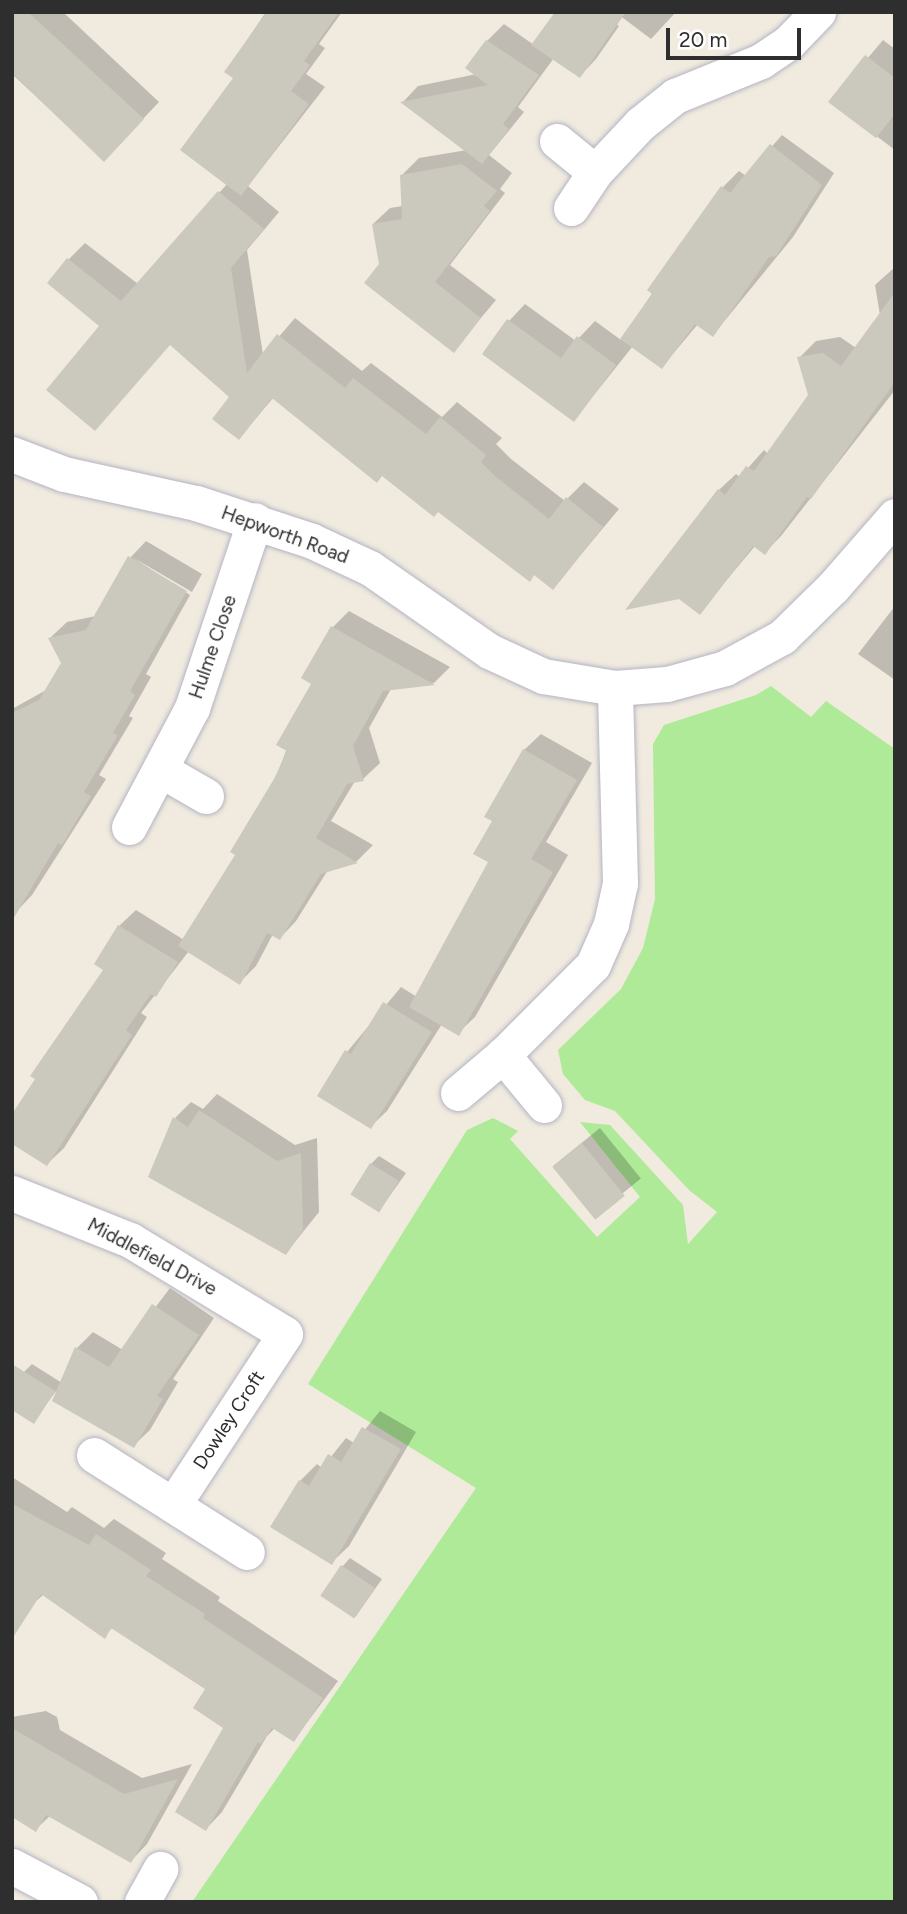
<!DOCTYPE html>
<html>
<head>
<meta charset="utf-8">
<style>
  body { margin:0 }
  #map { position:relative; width:907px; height:1914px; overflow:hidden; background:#f0eadf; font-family:Figtree,sans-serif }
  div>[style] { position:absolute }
  .green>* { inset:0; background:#aeea98 }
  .shadow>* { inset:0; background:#0003; transform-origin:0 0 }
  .building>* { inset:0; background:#cbc8be; transform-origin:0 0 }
  .roads { filter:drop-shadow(0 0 2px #b3b5c2) drop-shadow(0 0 2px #b3b5c2) }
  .street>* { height:35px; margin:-17.5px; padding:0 17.5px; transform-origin:17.5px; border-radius:17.5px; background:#fff }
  span { translate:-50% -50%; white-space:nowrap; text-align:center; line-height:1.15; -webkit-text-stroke:5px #fff; paint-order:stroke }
  .street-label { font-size:19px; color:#2e2e2e }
  .frame { position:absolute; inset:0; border:14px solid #2e2e2e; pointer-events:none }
  .scale { position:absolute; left:666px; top:28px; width:135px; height:32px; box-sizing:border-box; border:4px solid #2e2e2e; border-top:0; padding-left:9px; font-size:21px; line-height:24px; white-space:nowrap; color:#2e2e2e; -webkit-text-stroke:5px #fff; paint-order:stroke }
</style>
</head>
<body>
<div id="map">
  <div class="green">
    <i style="clip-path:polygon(771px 686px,811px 717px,826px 701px,895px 749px,895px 1902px,192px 1902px,476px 1488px,308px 1384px,467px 1130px,493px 1118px,518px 1131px,510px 1139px,597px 1237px,640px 1197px,580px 1122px,610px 1125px,683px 1205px,688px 1244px,717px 1212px,689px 1190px,615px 1111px,585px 1100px,563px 1074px,558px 1050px,621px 989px,643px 948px,655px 899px,653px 744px,664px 725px,756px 695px)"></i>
  </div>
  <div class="shadow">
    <i style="clip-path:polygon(12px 12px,63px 12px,159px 102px,104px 160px,12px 74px)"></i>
    <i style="clip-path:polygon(266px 12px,342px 12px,319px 44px,325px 48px,306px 74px,325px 87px,248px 186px,279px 212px,247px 250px,263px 355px,295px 318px,362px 371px,371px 363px,442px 417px,457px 402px,502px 438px,496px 444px,511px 459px,565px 501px,584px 482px,619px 509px,553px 588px,535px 574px,529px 580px,438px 510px,274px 397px,239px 438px,231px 397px,171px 344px,102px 326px,68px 260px,85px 243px,138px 284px,228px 183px,236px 78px,226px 71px)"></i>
    <i style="clip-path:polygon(599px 12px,619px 26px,596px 59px,580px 76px,554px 58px,518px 107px,524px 112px,489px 155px,512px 173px,500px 189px,505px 193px,450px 265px,496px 300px,454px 350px,380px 264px,373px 224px,390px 208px,403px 206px,402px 175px,419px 158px,467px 150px,403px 102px,418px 86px,477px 74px,487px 41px,504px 24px,534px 45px)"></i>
    <i style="clip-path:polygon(615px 12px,676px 12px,651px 39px)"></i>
    <i style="clip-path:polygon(883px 40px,895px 49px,895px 150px,831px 102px)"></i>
    <i style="clip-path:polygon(782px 135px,834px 173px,793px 237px,713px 335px,698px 324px,662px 367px,633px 346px,574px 420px,509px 321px,525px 304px,576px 341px,595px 321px,621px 340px,723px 187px,739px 171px,746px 176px)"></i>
    <i style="clip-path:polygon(895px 267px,895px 390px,781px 536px,764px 553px,755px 546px,700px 612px,719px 490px,736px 474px,740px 477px,764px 450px,768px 454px,810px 395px,799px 358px,816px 341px,840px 337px,856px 348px,880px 315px,875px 285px)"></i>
    <i style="clip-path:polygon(146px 541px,202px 574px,192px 592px,132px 557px,190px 595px,146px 674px,151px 677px,129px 716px,133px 718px,99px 775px,106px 779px,32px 895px,16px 912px,12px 709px,48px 689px,62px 663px,50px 638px,67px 622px,96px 616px,130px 558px)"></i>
    <i style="clip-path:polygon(895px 606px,895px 680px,858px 654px)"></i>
    <i style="clip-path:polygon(349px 611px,450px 667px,434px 683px,391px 689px,369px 728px,380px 763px,363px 779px,355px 781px,331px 821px,373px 845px,357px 861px,328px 870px,296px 921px,280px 938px,273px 934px,256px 966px,239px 983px,189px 951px,141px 1013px,147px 1017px,64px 1148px,47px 1164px,119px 926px,136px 910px,184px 940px,237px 854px,275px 780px,333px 627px)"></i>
    <i style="clip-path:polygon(541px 734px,592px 763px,546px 842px,568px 855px,475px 1017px,458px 1033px,442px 1024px,387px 1111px,370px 1127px,347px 1052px,401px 987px,417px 997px,490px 862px,494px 821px,524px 750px)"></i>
    <i style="clip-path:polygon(217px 1094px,295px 1145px,317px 1138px,319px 1212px,286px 1253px,175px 1118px,191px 1102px,203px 1109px)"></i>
    <i style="left:600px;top:1128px;width:65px;height:60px;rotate:51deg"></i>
    <i style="clip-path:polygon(379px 1156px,406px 1173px,379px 1211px,371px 1164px)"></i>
    <i style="clip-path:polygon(170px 1288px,214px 1318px,173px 1379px,178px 1382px,150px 1430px,133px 1446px,56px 1391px,34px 1421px,24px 1372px,32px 1364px,62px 1383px,77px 1348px,93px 1332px,123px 1350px)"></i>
    <i style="clip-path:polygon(380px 1411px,416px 1432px,349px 1546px,332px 1562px,300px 1481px,317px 1464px,322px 1468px,346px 1438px,354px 1443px)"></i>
    <i style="clip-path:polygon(12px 1477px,67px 1512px,72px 1507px,104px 1528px,114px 1519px,166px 1553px,162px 1559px,220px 1597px,218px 1601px,338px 1681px,294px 1740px,275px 1728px,267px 1736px,222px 1812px,206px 1829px,225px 1728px,208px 1688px,113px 1627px,104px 1636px,44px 1594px,33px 1604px,12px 1593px)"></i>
    <i style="clip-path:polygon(350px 1558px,382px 1579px,356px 1616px,342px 1567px)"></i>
    <i style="clip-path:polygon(46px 1711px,57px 1717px,60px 1730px,142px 1778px,192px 1764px,147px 1844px,131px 1861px,51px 1815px,36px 1829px,12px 1815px,12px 1717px)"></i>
  </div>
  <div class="building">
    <i style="clip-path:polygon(12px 12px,28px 12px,144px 119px,104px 162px,12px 73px)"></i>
    <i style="clip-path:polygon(267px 12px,339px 12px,304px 61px,310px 65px,291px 91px,309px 104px,241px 196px,180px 150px,233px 78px,224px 72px)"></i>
    <i style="clip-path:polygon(555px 12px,626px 12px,580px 78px,531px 45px)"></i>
    <i style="clip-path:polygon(486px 40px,539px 75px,503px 124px,509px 129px,482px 164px,400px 102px,488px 85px,465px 68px)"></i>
    <i style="clip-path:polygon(865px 55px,895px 78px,895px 114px,876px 138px,828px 102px)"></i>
    <i style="clip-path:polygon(770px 144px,822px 185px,776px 256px,769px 257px,713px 337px,695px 324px,662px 369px,620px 339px,652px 294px,647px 290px,721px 186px,730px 193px)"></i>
    <i style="clip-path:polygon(462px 164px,497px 191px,484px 206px,490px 211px,435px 282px,481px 318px,454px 353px,364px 283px,379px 264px,372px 224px,402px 219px,400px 175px)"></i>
    <i style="clip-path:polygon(218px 191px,264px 229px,231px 268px,247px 373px,277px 334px,345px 388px,353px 378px,426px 434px,440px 417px,486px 455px,481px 462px,495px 476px,549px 519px,566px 497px,603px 527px,553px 590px,534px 575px,530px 582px,438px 512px,434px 517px,382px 476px,377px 483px,272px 398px,239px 440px,212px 419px,229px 397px,170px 345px,95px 431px,46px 390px,99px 326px,47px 283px,67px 258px,121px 301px)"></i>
    <i style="clip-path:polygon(895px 292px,895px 382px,811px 499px,807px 497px,765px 555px,753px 546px,700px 615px,679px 599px,625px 610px,718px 489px,725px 495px,746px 466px,754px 471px,808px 395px,797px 357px,823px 353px,841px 366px)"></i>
    <i style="clip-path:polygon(507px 319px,561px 358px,577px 336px,616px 365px,574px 422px,482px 354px)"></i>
    <i style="clip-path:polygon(128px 556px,187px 591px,130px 691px,135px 695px,113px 733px,118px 735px,84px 792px,91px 796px,62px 845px,58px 843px,12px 921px,12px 713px,39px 700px,61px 663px,48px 638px,86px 630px)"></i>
    <i style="clip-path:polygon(331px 626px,435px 685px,383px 691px,353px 746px,364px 781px,347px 784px,316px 838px,358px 863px,321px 874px,280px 940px,267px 933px,240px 985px,178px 946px,235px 855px,230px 852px,274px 779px,287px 751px,276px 745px,311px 684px,301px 678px)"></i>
    <i style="clip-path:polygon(523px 749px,577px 780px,531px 859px,553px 872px,459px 1036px,409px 1007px,488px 862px,473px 854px,492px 821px,484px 817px)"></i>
    <i style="clip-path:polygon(118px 925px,178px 962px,156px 997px,151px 994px,126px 1030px,132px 1035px,47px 1166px,12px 1144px,12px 1114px,35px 1079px,30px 1076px,103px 970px,94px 964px)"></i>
    <i style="clip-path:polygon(383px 1002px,432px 1032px,371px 1129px,317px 1096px,345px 1050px,351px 1054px)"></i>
    <i style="clip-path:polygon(199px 1110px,277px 1161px,301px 1153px,303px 1230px,286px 1255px,148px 1177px,173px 1117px,188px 1127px)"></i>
    <i style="left:582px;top:1143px;width:68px;height:38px;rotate:51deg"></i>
    <i style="left:370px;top:1163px;width:34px;height:37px;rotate:32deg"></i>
    <i style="clip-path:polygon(152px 1304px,199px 1335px,157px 1396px,163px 1399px,134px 1448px,52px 1401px,75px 1347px,109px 1367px)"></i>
    <i style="clip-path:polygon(12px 1364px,55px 1391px,34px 1424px,12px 1410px)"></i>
    <i style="clip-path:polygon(362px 1427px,401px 1449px,332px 1565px,270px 1527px,299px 1480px,309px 1486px,328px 1454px,341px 1462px)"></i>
    <i style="clip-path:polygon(12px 1504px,89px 1545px,96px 1534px,151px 1570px,146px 1576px,205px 1614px,203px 1618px,323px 1698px,294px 1742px,272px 1728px,261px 1744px,258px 1742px,206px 1831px,175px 1812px,223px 1728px,193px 1708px,205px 1689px,111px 1628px,105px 1639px,41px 1594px,12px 1639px)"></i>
    <i style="left:341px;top:1565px;width:41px;height:37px;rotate:34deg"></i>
    <i style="clip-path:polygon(12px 1728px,124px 1794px,178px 1779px,131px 1863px,46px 1815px,36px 1832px,12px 1817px)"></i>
  </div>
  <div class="roads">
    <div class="street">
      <i style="left:557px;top:141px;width:49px;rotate:39.2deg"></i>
      <i style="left:571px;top:208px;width:43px;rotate:-56.3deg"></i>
      <i style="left:595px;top:172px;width:66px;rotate:-46.8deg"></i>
      <i style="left:640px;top:124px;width:45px;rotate:-38.7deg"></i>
      <i style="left:675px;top:96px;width:93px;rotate:-22.1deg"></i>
      <i style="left:761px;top:61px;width:34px;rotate:-34deg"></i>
      <i style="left:789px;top:42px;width:42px;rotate:-46deg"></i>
      <i style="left:12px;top:454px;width:56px;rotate:21deg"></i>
      <i style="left:64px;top:474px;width:135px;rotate:12.4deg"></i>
      <i style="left:196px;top:503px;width:122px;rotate:18.1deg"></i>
      <i style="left:312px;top:541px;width:64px;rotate:25deg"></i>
      <i style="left:370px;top:568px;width:145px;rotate:34.9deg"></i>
      <i style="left:489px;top:651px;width:60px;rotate:24.8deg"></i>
      <i style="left:543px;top:676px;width:73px;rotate:9.5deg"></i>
      <i style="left:615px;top:688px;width:52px;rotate:-4.4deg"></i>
      <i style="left:667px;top:684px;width:60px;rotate:-15.4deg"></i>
      <i style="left:725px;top:668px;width:65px;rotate:-28.5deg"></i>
      <i style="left:782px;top:637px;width:71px;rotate:-44.4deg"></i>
      <i style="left:833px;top:587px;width:94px;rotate:-48.9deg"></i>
      <i style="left:161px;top:770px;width:52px;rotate:30deg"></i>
      <i style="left:129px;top:827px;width:135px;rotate:-62.1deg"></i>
      <i style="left:192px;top:708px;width:198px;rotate:-71.5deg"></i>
      <i style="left:458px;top:1093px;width:59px;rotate:-40.2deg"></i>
      <i style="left:544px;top:1105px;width:65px;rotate:-129.4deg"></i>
      <i style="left:503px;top:1055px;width:127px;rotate:-45deg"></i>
      <i style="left:593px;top:965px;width:45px;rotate:-66.3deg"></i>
      <i style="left:611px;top:924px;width:42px;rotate:-77.6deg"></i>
      <i style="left:620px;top:883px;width:195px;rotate:-91.5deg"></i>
      <i style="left:12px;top:1193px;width:127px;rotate:21.7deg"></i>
      <i style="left:130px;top:1240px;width:181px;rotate:31.2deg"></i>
      <i style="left:285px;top:1334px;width:204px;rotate:123.2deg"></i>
      <i style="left:94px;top:1455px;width:181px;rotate:32.4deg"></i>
      <i style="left:12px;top:1866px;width:77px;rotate:27.9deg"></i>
      <i style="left:142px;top:1902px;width:38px;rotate:-61deg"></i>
    </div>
  </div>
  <div class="street-label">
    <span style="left:285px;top:535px;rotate:20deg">Hepworth Road</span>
    <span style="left:213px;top:647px;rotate:-71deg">Hulme Close</span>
    <span style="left:152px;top:1257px;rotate:28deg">Middlefield Drive</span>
    <span style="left:229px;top:1420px;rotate:-57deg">Dowley Croft</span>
  </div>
  <div class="frame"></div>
  <div class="scale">20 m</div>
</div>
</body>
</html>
